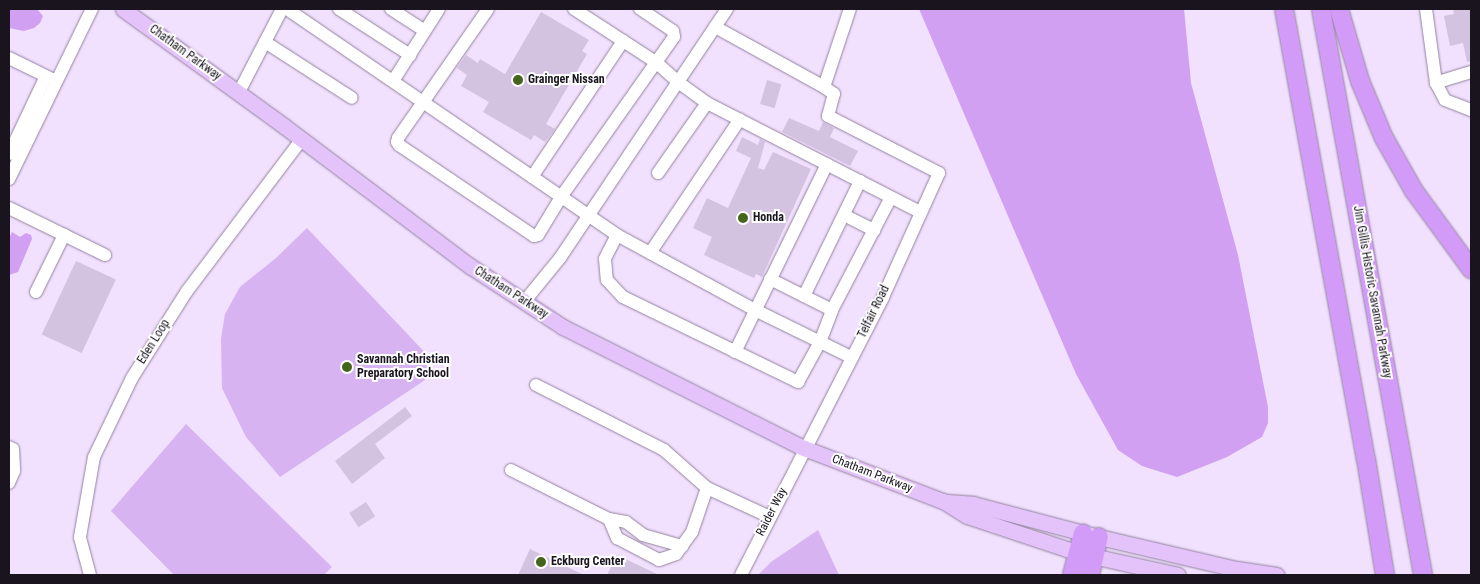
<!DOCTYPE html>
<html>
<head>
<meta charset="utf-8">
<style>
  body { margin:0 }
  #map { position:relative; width:1480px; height:584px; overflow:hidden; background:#f1e0fe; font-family:"Roboto Condensed",sans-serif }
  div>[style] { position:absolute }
  .green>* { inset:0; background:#d7b3f2 }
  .water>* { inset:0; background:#d1a0f3 }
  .building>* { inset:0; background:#d4c3e0; transform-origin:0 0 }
  .roads { filter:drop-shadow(0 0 1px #92839e) drop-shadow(0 0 1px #92839e) }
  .minor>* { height:12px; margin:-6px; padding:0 6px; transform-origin:6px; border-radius:6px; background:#fff }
  .major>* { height:15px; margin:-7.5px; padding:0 7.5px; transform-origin:7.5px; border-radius:7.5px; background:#e4c3fb }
  .highway>* { height:18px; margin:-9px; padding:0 9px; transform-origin:9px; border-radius:9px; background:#d29bf8 }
  .dots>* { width:14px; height:14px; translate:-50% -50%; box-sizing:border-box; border:2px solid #fff; border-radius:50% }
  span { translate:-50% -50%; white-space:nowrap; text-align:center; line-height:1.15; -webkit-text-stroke:4px #fff; paint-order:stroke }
  .street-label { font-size:12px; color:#1a141e }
  .poi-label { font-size:12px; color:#1a141e; font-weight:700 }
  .left { translate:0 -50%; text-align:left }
  .frame { position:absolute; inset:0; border:10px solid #1a141e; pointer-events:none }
</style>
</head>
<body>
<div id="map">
  <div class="green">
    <i style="clip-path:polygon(307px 228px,432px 360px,425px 380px,280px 477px,246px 437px,222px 388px,221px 339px,225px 314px,240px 287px,276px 258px)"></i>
    <i style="clip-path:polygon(186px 424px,332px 567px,324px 575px,174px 575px,111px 511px)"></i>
    <i style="clip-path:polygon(818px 530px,839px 575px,758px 575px,771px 562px)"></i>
  </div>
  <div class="water">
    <i style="clip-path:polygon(9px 9px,37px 9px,43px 16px,40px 23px,34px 28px,24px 31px,9px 28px)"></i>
    <i style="clip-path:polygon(919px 9px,1184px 9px,1191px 83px,1238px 255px,1268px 407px,1268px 423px,1262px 437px,1227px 457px,1177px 477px,1142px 466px,1118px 450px,1076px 374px)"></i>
    <i style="clip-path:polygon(12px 232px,20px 237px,26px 233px,31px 235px,32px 239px,18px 272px,9px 275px,9px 238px)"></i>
  </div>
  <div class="building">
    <i style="clip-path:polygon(1453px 9px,1471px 9px,1471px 61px,1467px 62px,1463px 43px,1450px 46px,1444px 16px,1454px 14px)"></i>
    <i style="clip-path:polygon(541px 12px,589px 40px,582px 51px,587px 54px,546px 124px,555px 129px,545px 142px,534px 135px,531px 140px,483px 112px,489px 102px,461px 86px,467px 75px,457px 68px,466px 55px,478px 63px,480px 59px,505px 74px)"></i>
    <i style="left:767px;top:80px;width:15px;height:25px;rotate:16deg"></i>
    <i style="clip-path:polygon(789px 118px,819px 131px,823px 122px,834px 128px,830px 137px,858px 151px,850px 166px,782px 132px)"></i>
    <i style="clip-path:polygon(742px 137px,758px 145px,760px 139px,765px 142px,758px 168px,764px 170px,773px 152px,811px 169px,762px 277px,756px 274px,754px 278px,704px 255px,712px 237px,693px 228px,707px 198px,728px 208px,751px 158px,736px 151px)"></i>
    <i style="left:76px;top:261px;width:44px;height:81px;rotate:25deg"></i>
    <i style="clip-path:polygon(405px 407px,412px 416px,375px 444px,385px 458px,352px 484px,335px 461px)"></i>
    <i style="left:366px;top:502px;width:17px;height:20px;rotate:57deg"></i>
    <i style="clip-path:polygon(530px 549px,584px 575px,518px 575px)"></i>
    <i style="clip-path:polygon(617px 555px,659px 575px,607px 575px)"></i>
  </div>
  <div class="roads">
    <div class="minor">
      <i style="left:287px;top:9px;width:400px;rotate:34.4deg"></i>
      <i style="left:617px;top:235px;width:157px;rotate:28.5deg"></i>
      <i style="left:755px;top:310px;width:107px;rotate:26.1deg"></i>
      <i style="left:339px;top:9px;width:85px;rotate:32.9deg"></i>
      <i style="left:391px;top:9px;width:40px;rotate:32.9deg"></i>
      <i style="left:488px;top:9px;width:157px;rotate:124.9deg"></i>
      <i style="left:398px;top:138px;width:4px;rotate:104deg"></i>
      <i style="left:397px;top:142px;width:4px;rotate:56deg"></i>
      <i style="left:399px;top:145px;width:163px;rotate:34deg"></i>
      <i style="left:534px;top:236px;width:4px;rotate:-14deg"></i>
      <i style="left:538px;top:235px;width:44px;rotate:-58.8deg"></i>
      <i style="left:561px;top:197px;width:196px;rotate:-54.8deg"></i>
      <i style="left:674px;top:37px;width:6px;rotate:-99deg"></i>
      <i style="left:673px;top:31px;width:40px;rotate:-146deg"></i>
      <i style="left:574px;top:9px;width:99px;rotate:33deg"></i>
      <i style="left:657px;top:63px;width:28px;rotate:42deg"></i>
      <i style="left:678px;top:82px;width:88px;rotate:-56.1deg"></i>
      <i style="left:1426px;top:9px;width:75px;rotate:82.3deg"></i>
      <i style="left:715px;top:27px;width:124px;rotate:28.8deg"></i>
      <i style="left:265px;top:42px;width:103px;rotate:32.8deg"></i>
      <i style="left:9px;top:58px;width:48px;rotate:26deg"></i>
      <i style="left:1471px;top:72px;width:37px;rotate:163deg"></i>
      <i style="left:1436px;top:83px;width:19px;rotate:62deg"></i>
      <i style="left:1445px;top:100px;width:28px;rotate:21deg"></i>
      <i style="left:393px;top:81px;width:85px;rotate:-57.4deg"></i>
      <i style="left:239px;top:92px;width:93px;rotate:-62.6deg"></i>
      <i style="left:9px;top:154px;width:86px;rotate:-64.6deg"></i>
      <i style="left:658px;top:173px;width:85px;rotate:-55deg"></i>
      <i style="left:532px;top:177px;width:164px;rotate:-56.2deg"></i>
      <i style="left:9px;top:179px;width:189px;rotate:-64deg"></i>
      <i style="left:9px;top:208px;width:107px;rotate:26.1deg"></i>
      <i style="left:844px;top:215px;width:34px;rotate:27deg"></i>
      <i style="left:617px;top:235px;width:27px;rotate:117deg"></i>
      <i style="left:605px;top:259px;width:21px;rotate:85deg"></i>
      <i style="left:607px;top:280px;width:23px;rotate:47deg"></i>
      <i style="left:623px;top:297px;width:195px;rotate:25.9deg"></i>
      <i style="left:798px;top:382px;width:46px;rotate:-61.2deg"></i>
      <i style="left:820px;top:342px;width:34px;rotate:-69deg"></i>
      <i style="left:832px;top:310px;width:127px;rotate:-62.4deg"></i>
      <i style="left:650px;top:253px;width:161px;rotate:-56.1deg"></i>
      <i style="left:770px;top:279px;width:69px;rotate:26.6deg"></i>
      <i style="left:36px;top:292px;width:64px;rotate:-63.8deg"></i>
      <i style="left:804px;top:296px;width:128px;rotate:-64deg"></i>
      <i style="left:524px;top:302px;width:57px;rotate:-50.7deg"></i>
      <i style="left:560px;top:258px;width:212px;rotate:-56.2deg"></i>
      <i style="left:678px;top:82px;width:36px;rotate:36deg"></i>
      <i style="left:707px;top:103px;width:239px;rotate:27.1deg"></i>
      <i style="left:735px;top:352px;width:209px;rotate:-63.9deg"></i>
      <i style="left:536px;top:385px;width:144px;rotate:26.9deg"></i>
      <i style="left:664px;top:450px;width:57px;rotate:41.5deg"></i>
      <i style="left:707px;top:488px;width:69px;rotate:24.7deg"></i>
      <i style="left:9px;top:447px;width:4px;rotate:27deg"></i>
      <i style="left:13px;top:449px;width:22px;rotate:87deg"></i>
      <i style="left:14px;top:471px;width:13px;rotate:113deg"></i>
      <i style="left:511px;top:470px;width:110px;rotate:26.6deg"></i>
      <i style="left:609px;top:519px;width:21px;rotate:67deg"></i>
      <i style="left:617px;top:538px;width:47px;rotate:27.6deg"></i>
      <i style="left:659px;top:560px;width:18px;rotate:-19deg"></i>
      <i style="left:676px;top:554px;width:27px;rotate:-54deg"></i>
      <i style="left:692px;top:532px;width:46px;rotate:-71.2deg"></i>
      <i style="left:609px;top:519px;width:17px;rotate:10deg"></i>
      <i style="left:626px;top:522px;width:21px;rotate:37deg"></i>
      <i style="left:643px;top:535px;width:41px;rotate:15.8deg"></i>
      <i style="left:90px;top:575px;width:39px;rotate:-105deg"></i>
      <i style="left:80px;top:537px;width:81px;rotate:-80.1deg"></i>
      <i style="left:94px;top:457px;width:88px;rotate:-64.3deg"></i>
      <i style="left:132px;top:378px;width:103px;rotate:-57.7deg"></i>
      <i style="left:187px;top:291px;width:191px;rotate:-52.9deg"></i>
      <i style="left:741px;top:575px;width:312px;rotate:-62.9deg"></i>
      <i style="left:883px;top:297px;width:136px;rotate:-65.7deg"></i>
      <i style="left:939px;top:173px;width:125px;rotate:-152.8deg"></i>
      <i style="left:828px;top:116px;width:23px;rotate:-75deg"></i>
      <i style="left:834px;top:94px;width:12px;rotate:-145deg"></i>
      <i style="left:824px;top:87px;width:82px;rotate:-71.6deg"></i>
    </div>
    <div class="major">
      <i style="left:123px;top:9px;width:199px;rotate:36deg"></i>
      <i style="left:284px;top:126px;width:233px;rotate:37deg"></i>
      <i style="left:470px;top:266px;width:111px;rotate:33.3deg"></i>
      <i style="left:563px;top:327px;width:270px;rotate:26.7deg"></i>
      <i style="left:804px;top:448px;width:149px;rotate:20.9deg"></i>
      <i style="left:943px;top:501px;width:28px;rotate:32deg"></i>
      <i style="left:967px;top:516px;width:118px;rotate:18.3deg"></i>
      <i style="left:1079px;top:553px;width:101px;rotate:12.5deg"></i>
      <i style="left:947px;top:502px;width:26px;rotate:4deg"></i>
      <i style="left:973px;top:504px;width:130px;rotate:14.7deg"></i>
      <i style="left:1099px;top:537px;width:142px;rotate:13.1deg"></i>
      <i style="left:1237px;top:569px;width:40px;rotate:8.5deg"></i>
    </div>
    <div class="highway">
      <i style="left:1284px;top:9px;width:457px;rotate:79.7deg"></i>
      <i style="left:1366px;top:459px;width:118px;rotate:80.7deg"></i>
      <i style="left:1321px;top:9px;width:575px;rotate:79.78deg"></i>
      <i style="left:1339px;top:9px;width:75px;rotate:73.7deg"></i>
      <i style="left:1360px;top:81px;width:62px;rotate:67.2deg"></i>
      <i style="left:1384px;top:138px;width:61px;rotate:60.5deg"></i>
      <i style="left:1414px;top:191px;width:97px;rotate:53.8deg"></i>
      <i style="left:1072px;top:575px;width:43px;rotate:-75.3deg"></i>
      <i style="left:1090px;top:575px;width:39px;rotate:-77deg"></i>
    </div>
  </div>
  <div class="dots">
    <i style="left:518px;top:80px;background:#44651b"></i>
    <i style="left:743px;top:218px;background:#44651b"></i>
    <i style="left:347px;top:367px;background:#44651b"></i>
    <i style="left:541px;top:562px;background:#44651b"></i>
  </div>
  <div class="street-label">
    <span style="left:185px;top:53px;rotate:36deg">Chatham Parkway</span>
    <span style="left:1372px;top:292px;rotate:80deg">Jim Gillis Historic Savannah Parkway</span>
    <span style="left:511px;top:293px;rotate:33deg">Chatham Parkway</span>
    <span style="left:874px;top:312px;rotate:-64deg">Telfair Road</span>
    <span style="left:154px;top:342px;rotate:-58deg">Eden Loop</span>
    <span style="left:872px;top:474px;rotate:21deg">Chatham Parkway</span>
    <span style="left:772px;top:512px;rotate:-63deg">Raider Way</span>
  </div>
  <div class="poi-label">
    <span class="left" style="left:528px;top:80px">Grainger Nissan</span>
    <span class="left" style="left:753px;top:218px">Honda</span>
    <span class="left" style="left:357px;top:367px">Savannah Christian<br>Preparatory School</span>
    <span class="left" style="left:551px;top:562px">Eckburg Center</span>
  </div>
  <div class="frame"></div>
</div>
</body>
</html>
